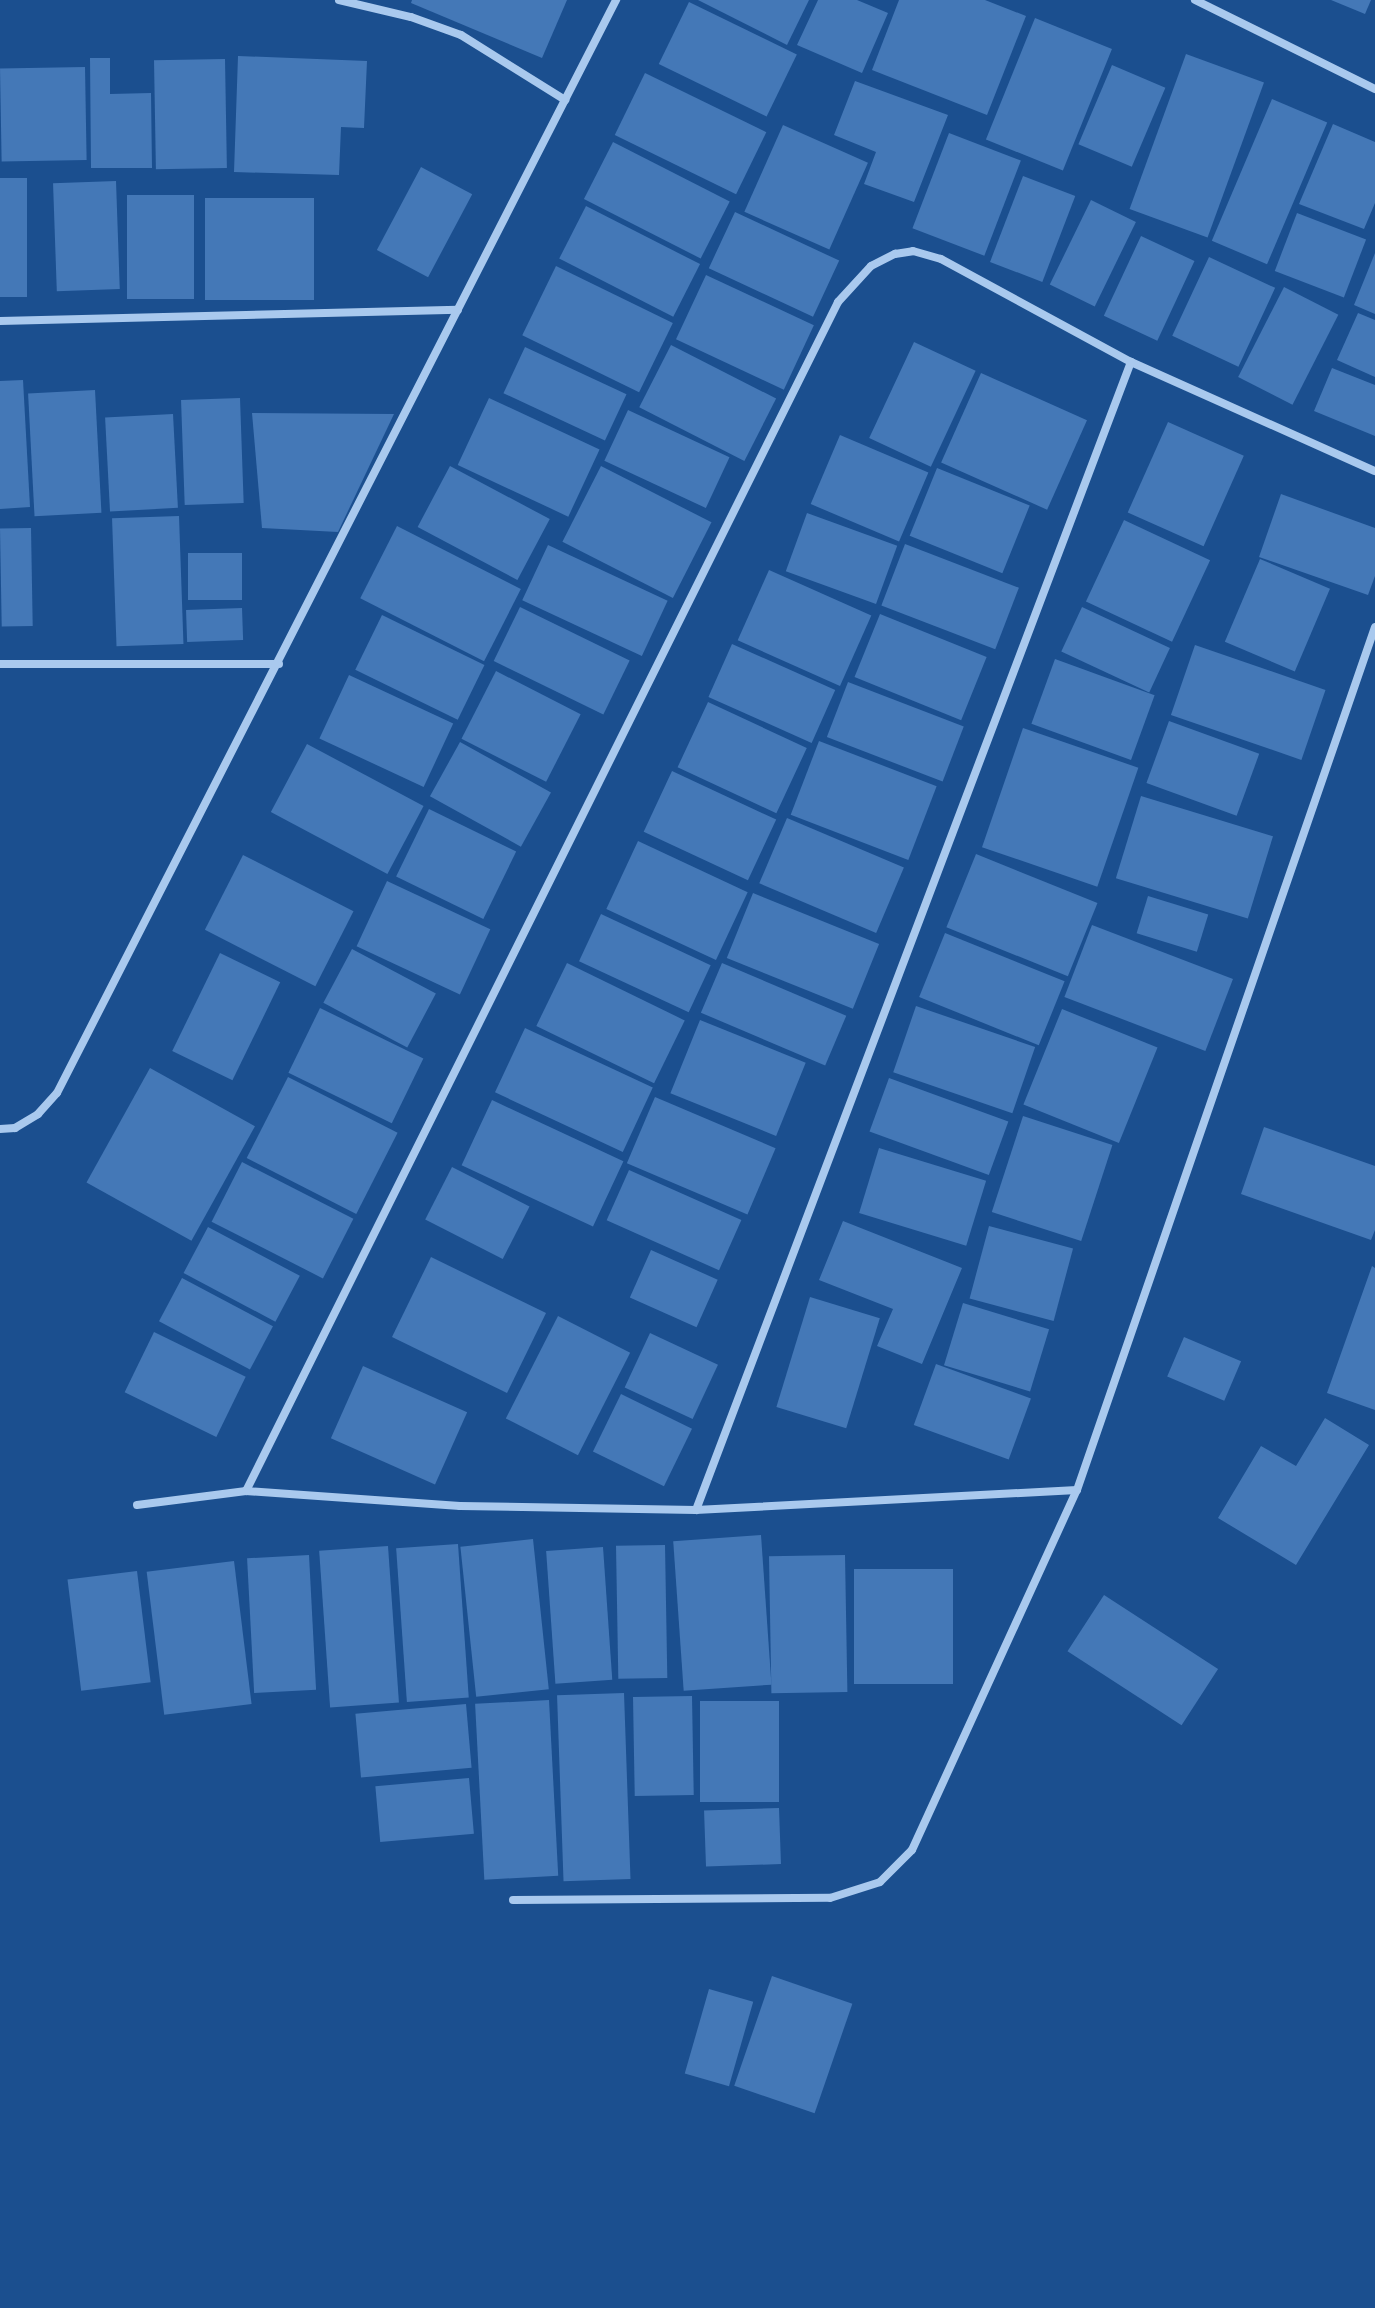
<!DOCTYPE html>
<html>
<head>
<meta charset="utf-8">
<style>
  body { margin:0 }
  #map { position:relative; width:1375px; height:2308px; overflow:hidden; background:#1b4f8f; font-family:Barlow,sans-serif }
  div>[style] { position:absolute }
  .building>* { inset:0; background:#4478b7; transform-origin:0 0 }
  .street>* { height:8px; margin:-4px; padding:0 4px; transform-origin:4px; border-radius:4px; background:#a9c9ee }
  span { translate:-50% -50%; white-space:nowrap; text-align:center; line-height:1.15; -webkit-text-stroke:6px #1b4f8f; paint-order:stroke }
</style>
</head>
<body>
<div id="map">
  <div class="building">
    <i style="clip-path:polygon(412px 0,567px 0,542px 58px,411px 3px)"></i>
    <i style="clip-path:polygon(698px 0,809px 0,787px 45px)"></i>
    <i style="clip-path:polygon(818px 0,857px 0,888px 13px,862px 73px,797px 45px)"></i>
    <i style="clip-path:polygon(899px 0,985px 0,1026px 16px,987px 115px,872px 70px)"></i>
    <i style="clip-path:polygon(1331px 0,1371px 0,1365px 14px)"></i>
    <i style="left:689px;top:2px;width:120px;height:69px;rotate:26deg"></i>
    <i style="left:1035px;top:18px;width:83px;height:131px;rotate:22deg"></i>
    <i style="left:1186px;top:54px;width:83px;height:165px;rotate:20deg"></i>
    <i style="clip-path:polygon(238px 56px,367px 61px,364px 128px,341px 127px,339px 175px,234px 172px)"></i>
    <i style="clip-path:polygon(90px 58px,110px 58px,110px 94px,151px 93px,152px 168px,91px 168px)"></i>
    <i style="left:225px;top:59px;width:109px;height:71px;rotate:89deg"></i>
    <i style="left:1112px;top:65px;width:58px;height:86px;rotate:23deg"></i>
    <i style="left:85px;top:67px;width:93px;height:85px;rotate:89deg"></i>
    <i style="left:645px;top:73px;width:135px;height:69px;rotate:26deg"></i>
    <i style="clip-path:polygon(855px 81px,948px 115px,914px 202px,864px 184px,876px 152px,834px 135px)"></i>
    <i style="left:1272px;top:99px;width:60px;height:154px;rotate:23deg"></i>
    <i style="clip-path:polygon(1333px 124px,1375px 142px,1375px 203px,1364px 229px,1299px 204px)"></i>
    <i style="left:783px;top:125px;width:93px;height:95px;rotate:24deg"></i>
    <i style="left:949px;top:133px;width:77px;height:102px;rotate:21deg"></i>
    <i style="left:613px;top:142px;width:131px;height:64px;rotate:27deg"></i>
    <i style="left:421px;top:167px;width:58px;height:94px;rotate:28deg"></i>
    <i style="left:1023px;top:176px;width:56px;height:92px;rotate:21deg"></i>
    <i style="left:0;top:178px;width:27px;height:119px"></i>
    <i style="left:116px;top:181px;width:108px;height:63px;rotate:88deg"></i>
    <i style="left:127px;top:195px;width:67px;height:104px"></i>
    <i style="left:205px;top:198px;width:109px;height:102px"></i>
    <i style="left:1091px;top:200px;width:50px;height:94px;rotate:26deg"></i>
    <i style="left:586px;top:206px;width:128px;height:59px;rotate:27deg"></i>
    <i style="left:735px;top:212px;width:115px;height:62px;rotate:25deg"></i>
    <i style="left:1297px;top:213px;width:74px;height:62px;rotate:21deg"></i>
    <i style="left:1141px;top:236px;width:59px;height:88px;rotate:25deg"></i>
    <i style="clip-path:polygon(1375px 253px,1375px 314px,1354px 305px)"></i>
    <i style="left:1209px;top:257px;width:73px;height:87px;rotate:25deg"></i>
    <i style="left:556px;top:266px;width:130px;height:77px;rotate:26deg"></i>
    <i style="left:706px;top:275px;width:119px;height:71px;rotate:25deg"></i>
    <i style="left:1284px;top:287px;width:61px;height:101px;rotate:27deg"></i>
    <i style="clip-path:polygon(1358px 313px,1375px 320px,1375px 377px,1337px 360px)"></i>
    <i style="left:914px;top:342px;width:68px;height:106px;rotate:25deg"></i>
    <i style="left:671px;top:345px;width:118px;height:70px;rotate:27deg"></i>
    <i style="left:525px;top:347px;width:112px;height:51px;rotate:25deg"></i>
    <i style="clip-path:polygon(1332px 368px,1375px 385px,1375px 436px,1314px 411px)"></i>
    <i style="left:981px;top:373px;width:116px;height:98px;rotate:24deg"></i>
    <i style="clip-path:polygon(23px 380px,30px 507px,0 509px,0 381px)"></i>
    <i style="left:95px;top:390px;width:123px;height:67px;rotate:87deg"></i>
    <i style="left:240px;top:398px;width:105px;height:59px;rotate:88deg"></i>
    <i style="left:489px;top:398px;width:122px;height:74px;rotate:25deg"></i>
    <i style="left:628px;top:410px;width:112px;height:56px;rotate:25deg"></i>
    <i style="clip-path:polygon(252px 413px,394px 414px,338px 532px,262px 528px)"></i>
    <i style="left:173px;top:414px;width:94px;height:68px;rotate:87deg"></i>
    <i style="left:1168px;top:422px;width:83px;height:99px;rotate:24deg"></i>
    <i style="left:840px;top:435px;width:96px;height:75px;rotate:23deg"></i>
    <i style="left:450px;top:466px;width:113px;height:69px;rotate:28deg"></i>
    <i style="left:601px;top:466px;width:124px;height:85px;rotate:27deg"></i>
    <i style="left:937px;top:468px;width:100px;height:73px;rotate:22deg"></i>
    <i style="clip-path:polygon(1281px 494px,1375px 528px,1375px 576px,1368px 595px,1259px 557px)"></i>
    <i style="left:807px;top:513px;width:96px;height:62px;rotate:20deg"></i>
    <i style="left:179px;top:516px;width:128px;height:67px;rotate:88deg"></i>
    <i style="left:1124px;top:520px;width:95px;height:90px;rotate:25deg"></i>
    <i style="left:397px;top:526px;width:139px;height:81px;rotate:27deg"></i>
    <i style="left:31px;top:528px;width:98px;height:31px;rotate:89deg"></i>
    <i style="left:905px;top:544px;width:122px;height:66px;rotate:21deg"></i>
    <i style="left:548px;top:545px;width:132px;height:61px;rotate:25deg"></i>
    <i style="left:242px;top:553px;width:47px;height:54px;rotate:90deg"></i>
    <i style="left:1260px;top:559px;width:76px;height:90px;rotate:23deg"></i>
    <i style="left:769px;top:570px;width:112px;height:77px;rotate:24deg"></i>
    <i style="left:520px;top:607px;width:122px;height:60px;rotate:26deg"></i>
    <i style="left:1082px;top:607px;width:97px;height:49px;rotate:25deg"></i>
    <i style="left:242px;top:608px;width:32px;height:56px;rotate:88deg"></i>
    <i style="left:880px;top:614px;width:115px;height:68px;rotate:22deg"></i>
    <i style="left:382px;top:615px;width:114px;height:61px;rotate:26deg"></i>
    <i style="left:732px;top:644px;width:113px;height:58px;rotate:24deg"></i>
    <i style="left:1195px;top:645px;width:138px;height:74px;rotate:19deg"></i>
    <i style="left:1055px;top:659px;width:106px;height:69px;rotate:20deg"></i>
    <i style="left:496px;top:671px;width:95px;height:76px;rotate:27deg"></i>
    <i style="left:349px;top:675px;width:115px;height:70px;rotate:25deg"></i>
    <i style="left:848px;top:682px;width:124px;height:59px;rotate:21deg"></i>
    <i style="left:708px;top:702px;width:109px;height:72px;rotate:25deg"></i>
    <i style="left:1169px;top:721px;width:96px;height:66px;rotate:20deg"></i>
    <i style="left:1023px;top:728px;width:122px;height:126px;rotate:19deg"></i>
    <i style="left:819px;top:741px;width:126px;height:79px;rotate:21deg"></i>
    <i style="left:460px;top:742px;width:104px;height:62px;rotate:29deg"></i>
    <i style="left:307px;top:744px;width:132px;height:77px;rotate:28deg"></i>
    <i style="left:672px;top:771px;width:115px;height:67px;rotate:25deg"></i>
    <i style="left:1141px;top:796px;width:138px;height:86px;rotate:17deg"></i>
    <i style="left:429px;top:809px;width:97px;height:75px;rotate:26deg"></i>
    <i style="left:787px;top:818px;width:127px;height:71px;rotate:23deg"></i>
    <i style="left:638px;top:841px;width:121px;height:75px;rotate:25deg"></i>
    <i style="left:976px;top:854px;width:131px;height:79px;rotate:22deg"></i>
    <i style="left:243px;top:855px;width:124px;height:84px;rotate:27deg"></i>
    <i style="left:387px;top:881px;width:114px;height:72px;rotate:25deg"></i>
    <i style="left:753px;top:893px;width:136px;height:70px;rotate:22deg"></i>
    <i style="left:1148px;top:896px;width:63px;height:39px;rotate:17deg"></i>
    <i style="left:601px;top:914px;width:121px;height:52px;rotate:25deg"></i>
    <i style="left:1092px;top:925px;width:151px;height:77px;rotate:21deg"></i>
    <i style="left:945px;top:933px;width:129px;height:69px;rotate:22deg"></i>
    <i style="left:352px;top:949px;width:95px;height:61px;rotate:28deg"></i>
    <i style="left:220px;top:953px;width:67px;height:109px;rotate:26deg"></i>
    <i style="left:567px;top:963px;width:131px;height:70px;rotate:26deg"></i>
    <i style="left:722px;top:963px;width:135px;height:54px;rotate:23deg"></i>
    <i style="left:916px;top:1006px;width:126px;height:70px;rotate:19deg"></i>
    <i style="left:320px;top:1008px;width:115px;height:72px;rotate:26deg"></i>
    <i style="left:1062px;top:1009px;width:103px;height:103px;rotate:22deg"></i>
    <i style="left:700px;top:1020px;width:114px;height:79px;rotate:22deg"></i>
    <i style="left:525px;top:1028px;width:141px;height:71px;rotate:25deg"></i>
    <i style="left:150px;top:1068px;width:120px;height:131px;rotate:29deg"></i>
    <i style="left:288px;top:1077px;width:123px;height:91px;rotate:27deg"></i>
    <i style="left:889px;top:1078px;width:127px;height:57px;rotate:20deg"></i>
    <i style="left:655px;top:1097px;width:131px;height:72px;rotate:23deg"></i>
    <i style="left:492px;top:1100px;width:145px;height:72px;rotate:25deg"></i>
    <i style="left:1023px;top:1116px;width:94px;height:101px;rotate:18deg"></i>
    <i style="clip-path:polygon(1264px 1127px,1375px 1166px,1375px 1230px,1371px 1240px,1241px 1194px)"></i>
    <i style="left:879px;top:1148px;width:112px;height:68px;rotate:17deg"></i>
    <i style="left:242px;top:1162px;width:125px;height:67px;rotate:27deg"></i>
    <i style="left:452px;top:1167px;width:87px;height:59px;rotate:27deg"></i>
    <i style="left:629px;top:1170px;width:123px;height:55px;rotate:24deg"></i>
    <i style="clip-path:polygon(843px 1221px,962px 1268px,922px 1364px,877px 1346px,893px 1309px,819px 1280px)"></i>
    <i style="left:989px;top:1226px;width:87px;height:75px;rotate:15deg"></i>
    <i style="left:208px;top:1227px;width:104px;height:52px;rotate:28deg"></i>
    <i style="left:651px;top:1250px;width:73px;height:52px;rotate:24deg"></i>
    <i style="left:431px;top:1257px;width:128px;height:89px;rotate:26deg"></i>
    <i style="clip-path:polygon(1372px 1266px,1375px 1268px,1375px 1410px,1327px 1393px)"></i>
    <i style="left:182px;top:1278px;width:103px;height:49px;rotate:28deg"></i>
    <i style="left:810px;top:1297px;width:73px;height:115px;rotate:17deg"></i>
    <i style="left:963px;top:1303px;width:90px;height:65px;rotate:17deg"></i>
    <i style="left:558px;top:1316px;width:81px;height:115px;rotate:27deg"></i>
    <i style="left:154px;top:1332px;width:102px;height:67px;rotate:26deg"></i>
    <i style="left:650px;top:1333px;width:75px;height:60px;rotate:25deg"></i>
    <i style="left:1184px;top:1337px;width:62px;height:43px;rotate:23deg"></i>
    <i style="left:936px;top:1364px;width:101px;height:65px;rotate:20deg"></i>
    <i style="left:363px;top:1366px;width:114px;height:79px;rotate:24deg"></i>
    <i style="left:621px;top:1394px;width:79px;height:64px;rotate:26deg"></i>
    <i style="clip-path:polygon(1325px 1418px,1369px 1445px,1296px 1565px,1218px 1518px,1261px 1446px,1296px 1466px)"></i>
    <i style="left:761px;top:1535px;width:150px;height:88px;rotate:86deg"></i>
    <i style="left:533px;top:1539px;width:151px;height:73px;rotate:84deg"></i>
    <i style="left:458px;top:1544px;width:154px;height:62px;rotate:86deg"></i>
    <i style="left:665px;top:1545px;width:133px;height:49px;rotate:89deg"></i>
    <i style="left:388px;top:1546px;width:157px;height:69px;rotate:86deg"></i>
    <i style="left:603px;top:1547px;width:133px;height:57px;rotate:86deg"></i>
    <i style="left:309px;top:1555px;width:135px;height:62px;rotate:87deg"></i>
    <i style="left:845px;top:1555px;width:137px;height:76px;rotate:89deg"></i>
    <i style="left:234px;top:1561px;width:144px;height:88px;rotate:83deg"></i>
    <i style="left:854px;top:1569px;width:99px;height:115px"></i>
    <i style="left:137px;top:1571px;width:112px;height:70px;rotate:83deg"></i>
    <i style="left:1104px;top:1595px;width:136px;height:67px;rotate:33deg"></i>
    <i style="left:624px;top:1693px;width:186px;height:67px;rotate:88deg"></i>
    <i style="left:692px;top:1696px;width:99px;height:59px;rotate:89deg"></i>
    <i style="left:549px;top:1700px;width:176px;height:74px;rotate:87deg"></i>
    <i style="left:779px;top:1701px;width:101px;height:79px;rotate:90deg"></i>
    <i style="left:466px;top:1704px;width:64px;height:111px;rotate:85deg"></i>
    <i style="left:469px;top:1778px;width:56px;height:94px;rotate:85deg"></i>
    <i style="left:779px;top:1808px;width:56px;height:75px;rotate:88deg"></i>
    <i style="left:772px;top:1976px;width:85px;height:116px;rotate:19deg"></i>
    <i style="left:709px;top:1989px;width:46px;height:88px;rotate:16deg"></i>
  </div>
  <div class="street">
    <i style="left:339px;top:0;width:74px;rotate:13.3deg"></i>
    <i style="left:411px;top:17px;width:53px;rotate:19.8deg"></i>
    <i style="left:461px;top:35px;width:123px;rotate:32deg"></i>
    <i style="left:1195px;top:0;width:201px;rotate:26.3deg"></i>
    <i style="left:0;top:321px;width:458px;rotate:-1.4deg"></i>
    <i style="left:0;top:664px;width:279px"></i>
    <i style="left:0;top:1129px;width:15px;rotate:-4deg"></i>
    <i style="left:15px;top:1128px;width:27px;rotate:-31deg"></i>
    <i style="left:38px;top:1114px;width:28px;rotate:-48deg"></i>
    <i style="left:57px;top:1093px;width:1228px;rotate:-62.91deg"></i>
    <i style="left:1077px;top:1490px;width:382px;rotate:177deg"></i>
    <i style="left:696px;top:1510px;width:236px;rotate:-179deg"></i>
    <i style="left:460px;top:1506px;width:215px;rotate:-176deg"></i>
    <i style="left:246px;top:1491px;width:1328px;rotate:-63.53deg"></i>
    <i style="left:838px;top:302px;width:49px;rotate:-47.5deg"></i>
    <i style="left:871px;top:266px;width:27px;rotate:-27deg"></i>
    <i style="left:895px;top:254px;width:18px;rotate:-9deg"></i>
    <i style="left:913px;top:251px;width:29px;rotate:16deg"></i>
    <i style="left:941px;top:259px;width:216px;rotate:28.5deg"></i>
    <i style="left:1131px;top:362px;width:267px;rotate:24.1deg"></i>
    <i style="left:137px;top:1505px;width:110px;rotate:-7.3deg"></i>
    <i style="left:696px;top:1510px;width:1228px;rotate:-69.25deg"></i>
    <i style="left:513px;top:1900px;width:317px;rotate:-0.4deg"></i>
    <i style="left:830px;top:1898px;width:52px;rotate:-17.7deg"></i>
    <i style="left:880px;top:1882px;width:45px;rotate:-45deg"></i>
    <i style="left:912px;top:1850px;width:396px;rotate:-65.4deg"></i>
    <i style="left:1077px;top:1490px;width:913px;rotate:-70.95deg"></i>
  </div>
</div>
</body>
</html>
